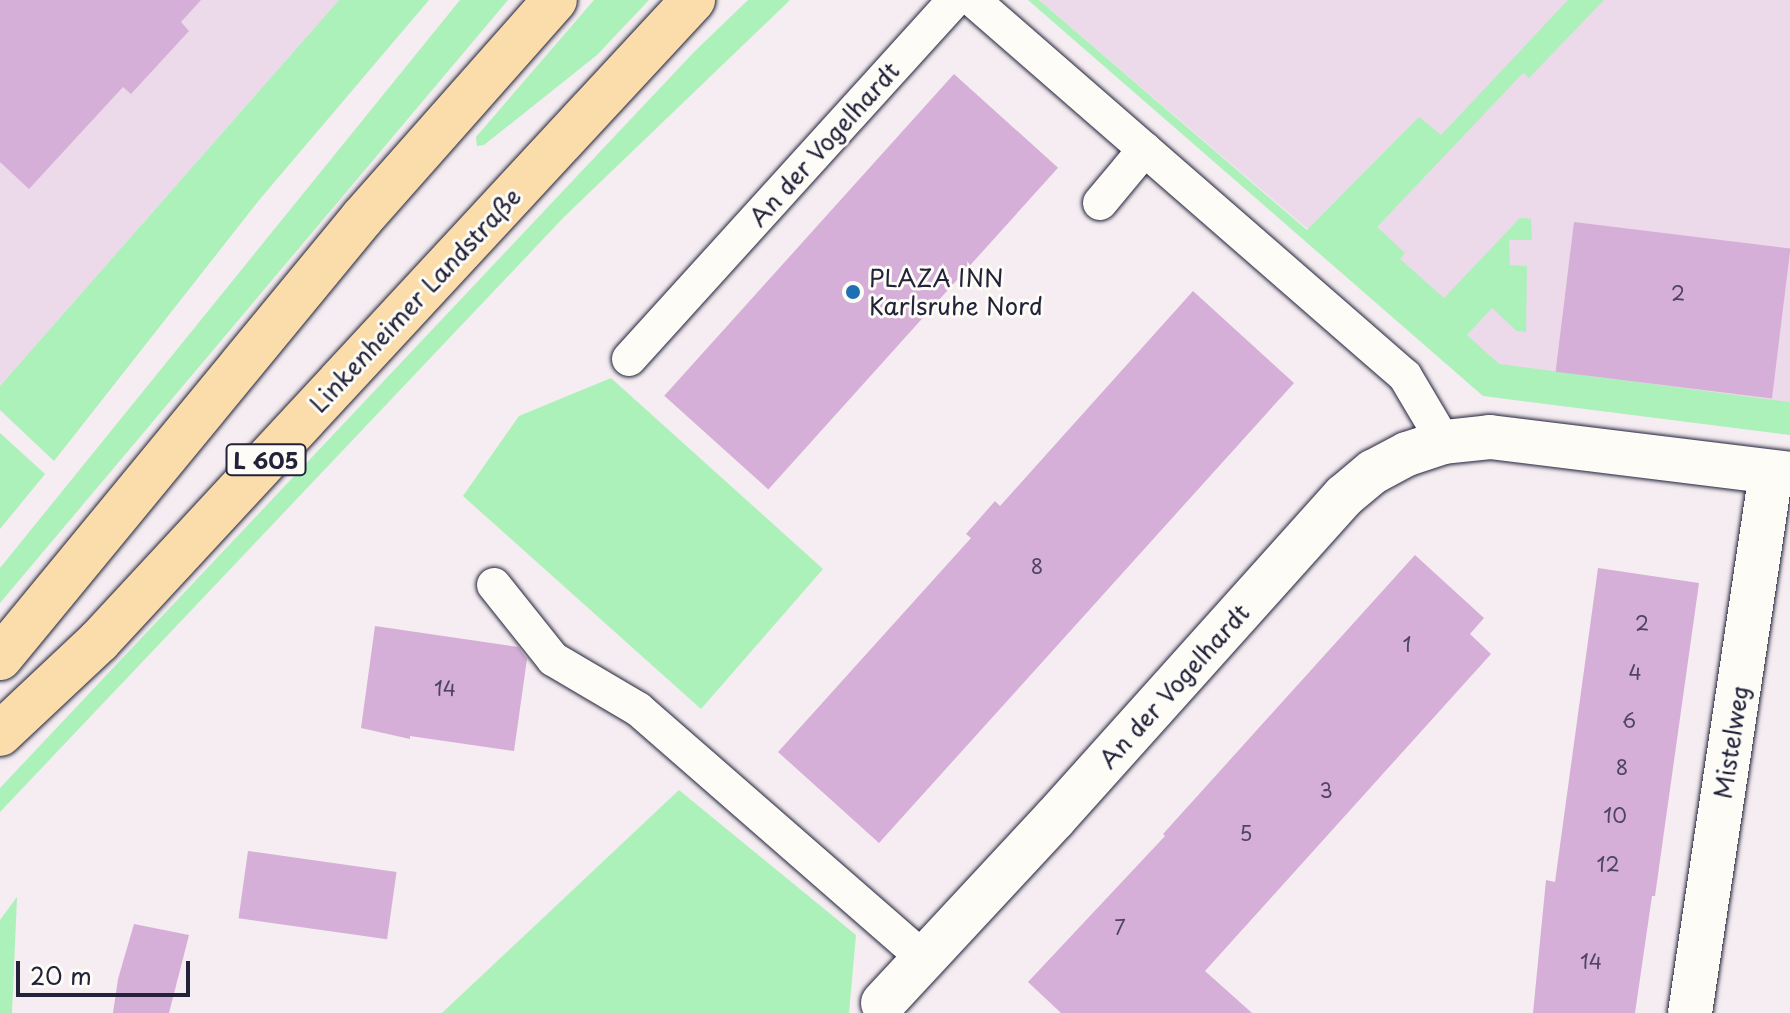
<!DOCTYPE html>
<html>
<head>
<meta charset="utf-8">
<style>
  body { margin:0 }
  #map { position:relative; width:1790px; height:1013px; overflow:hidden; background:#f5edf1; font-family:"Playpen Sans",sans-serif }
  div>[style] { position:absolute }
  .built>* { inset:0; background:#ecdaea }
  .green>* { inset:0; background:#acf0ba }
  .building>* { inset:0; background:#d6afd8; transform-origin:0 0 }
  .roads { filter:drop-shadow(0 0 2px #22223b) drop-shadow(0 0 2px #22223b) }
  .service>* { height:34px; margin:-17px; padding:0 17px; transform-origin:17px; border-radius:17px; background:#fdfcf7 }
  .minor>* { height:44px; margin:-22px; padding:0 22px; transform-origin:22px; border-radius:22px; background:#fdfcf7 }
  .primary>* { height:44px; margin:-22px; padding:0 22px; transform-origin:22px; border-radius:22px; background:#faddab }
  .dots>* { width:22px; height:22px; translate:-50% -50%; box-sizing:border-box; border:4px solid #fdfcf7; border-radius:50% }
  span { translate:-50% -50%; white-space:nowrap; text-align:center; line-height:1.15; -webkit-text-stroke:6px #fdfcf7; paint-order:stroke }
  .number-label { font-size:20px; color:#4f4562 }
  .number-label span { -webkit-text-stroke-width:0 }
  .shield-label span { padding:2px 6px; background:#fdfcf7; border:2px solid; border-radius:6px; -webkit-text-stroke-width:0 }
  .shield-label { font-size:22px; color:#22223b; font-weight:700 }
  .street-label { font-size:24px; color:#22223b }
  .poi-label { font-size:24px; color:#22223b }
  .left { translate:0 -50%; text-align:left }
  .scale { position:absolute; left:16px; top:961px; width:174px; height:36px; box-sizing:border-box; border:4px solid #22223b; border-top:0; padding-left:10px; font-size:24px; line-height:28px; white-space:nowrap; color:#22223b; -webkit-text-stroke:6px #fdfcf7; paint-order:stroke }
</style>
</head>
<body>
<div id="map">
  <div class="built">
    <i style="clip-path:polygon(0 0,339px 0,0 386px)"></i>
    <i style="clip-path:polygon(1039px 0,1790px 0,1790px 430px,1494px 388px)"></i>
  </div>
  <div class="green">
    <i style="clip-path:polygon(339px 0,429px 0,260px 199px,54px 461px,0 410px,0 386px)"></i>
    <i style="clip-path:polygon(460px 0,508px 0,0 603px,0 568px)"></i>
    <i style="clip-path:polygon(594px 0,649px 0,597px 55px,484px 145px,477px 146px,476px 137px)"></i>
    <i style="clip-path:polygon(748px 0,790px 0,565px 216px,0 812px,0 788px,695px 51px)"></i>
    <i style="clip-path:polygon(1028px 0,1039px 0,1307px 230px,1419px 117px,1441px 135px,1568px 0,1604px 0,1529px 78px,1523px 73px,1377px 227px,1405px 253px,1400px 259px,1444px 298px,1520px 218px,1531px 219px,1532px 240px,1509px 240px,1510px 265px,1527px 266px,1526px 332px,1517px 331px,1492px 308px,1467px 335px,1499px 364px,1790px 402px,1790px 435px,1483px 396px)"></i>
    <i style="clip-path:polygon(611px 378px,823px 569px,701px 709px,463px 496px,519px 416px)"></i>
    <i style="clip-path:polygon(0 433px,45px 474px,0 529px)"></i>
    <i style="clip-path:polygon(679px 790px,856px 935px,849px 1013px,442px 1013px)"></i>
    <i style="clip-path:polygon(17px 897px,12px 1013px,0 1013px,0 920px)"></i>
  </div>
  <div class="building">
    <i style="clip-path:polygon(0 0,201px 0,181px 22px,189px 31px,131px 94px,123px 87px,29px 189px,0 162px)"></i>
    <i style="left:954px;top:74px;width:140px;height:433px;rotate:42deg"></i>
    <i style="left:1574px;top:222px;width:218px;height:151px;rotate:7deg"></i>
    <i style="clip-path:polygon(1193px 291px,1294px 383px,879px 843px,778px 752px,971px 538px,966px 534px,995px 501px,1000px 506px)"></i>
    <i style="clip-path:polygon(1415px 555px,1484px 618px,1470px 634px,1491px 654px,1205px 971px,1252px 1013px,1061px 1013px,1028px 982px,1165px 836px,1163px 834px)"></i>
    <i style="clip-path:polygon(1598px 568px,1699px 583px,1655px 896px,1652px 896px,1635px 1013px,1533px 1013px,1546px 880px,1555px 882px)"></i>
    <i style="clip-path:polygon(375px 626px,518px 647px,527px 659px,514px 751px,410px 736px,410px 739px,361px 728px)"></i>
    <i style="left:248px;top:851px;width:150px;height:68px;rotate:8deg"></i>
    <i style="clip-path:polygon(134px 924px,189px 935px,169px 1013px,113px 1013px,118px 979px)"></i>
  </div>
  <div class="roads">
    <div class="service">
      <i style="left:973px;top:0;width:573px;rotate:41.04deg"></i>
      <i style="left:1405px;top:376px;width:77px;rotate:59.4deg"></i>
      <i style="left:1100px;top:203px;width:70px;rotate:-50.2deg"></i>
      <i style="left:629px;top:359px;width:485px;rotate:-47.8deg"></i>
      <i style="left:494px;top:585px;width:95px;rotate:51.4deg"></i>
      <i style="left:553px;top:659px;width:99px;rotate:30.5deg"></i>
      <i style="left:638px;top:709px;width:378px;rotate:41.1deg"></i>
    </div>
    <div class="minor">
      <i style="left:883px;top:1003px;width:253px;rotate:-47.1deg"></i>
      <i style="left:1055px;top:818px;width:433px;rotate:-48.1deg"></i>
      <i style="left:1344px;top:496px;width:38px;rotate:-40deg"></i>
      <i style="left:1373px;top:472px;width:38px;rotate:-28deg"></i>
      <i style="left:1407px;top:454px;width:39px;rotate:-18deg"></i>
      <i style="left:1444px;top:442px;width:46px;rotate:-6.2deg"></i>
      <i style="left:1490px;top:437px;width:302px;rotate:7deg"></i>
      <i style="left:1690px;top:1013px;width:547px;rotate:-81.48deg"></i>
    </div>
    <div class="primary">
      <i style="left:0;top:658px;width:570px;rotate:-50.55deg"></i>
      <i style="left:362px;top:218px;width:291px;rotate:-48.5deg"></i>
      <i style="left:0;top:734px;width:136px;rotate:-43.2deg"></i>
      <i style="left:99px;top:641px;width:874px;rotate:-47.18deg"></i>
    </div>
  </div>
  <div class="dots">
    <i style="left:853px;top:292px;background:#1f6fb2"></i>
  </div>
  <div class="number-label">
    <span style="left:1678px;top:293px">2</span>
    <span style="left:1037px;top:566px">8</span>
    <span style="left:1642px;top:623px">2</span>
    <span style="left:1407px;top:644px">1</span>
    <span style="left:1635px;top:672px">4</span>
    <span style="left:445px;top:688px">14</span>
    <span style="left:1629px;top:720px">6</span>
    <span style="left:1622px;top:767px">8</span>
    <span style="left:1326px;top:790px">3</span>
    <span style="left:1615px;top:815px">10</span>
    <span style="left:1246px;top:833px">5</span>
    <span style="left:1608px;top:864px">12</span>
    <span style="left:1120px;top:927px">7</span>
    <span style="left:1591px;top:961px">14</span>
  </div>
  <div class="shield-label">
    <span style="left:266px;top:460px">L 605</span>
  </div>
  <div class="street-label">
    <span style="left:824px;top:144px;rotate:-48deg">An der Vogelhardt</span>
    <span style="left:415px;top:300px;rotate:-47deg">Linkenheimer Landstraße</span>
    <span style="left:1174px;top:686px;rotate:-48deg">An der Vogelhardt</span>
    <span style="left:1731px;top:742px;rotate:-81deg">Mistelweg</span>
  </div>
  <div class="poi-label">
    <span class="left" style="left:869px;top:292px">PLAZA INN<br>Karlsruhe Nord</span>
  </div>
  <div class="scale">20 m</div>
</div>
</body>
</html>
